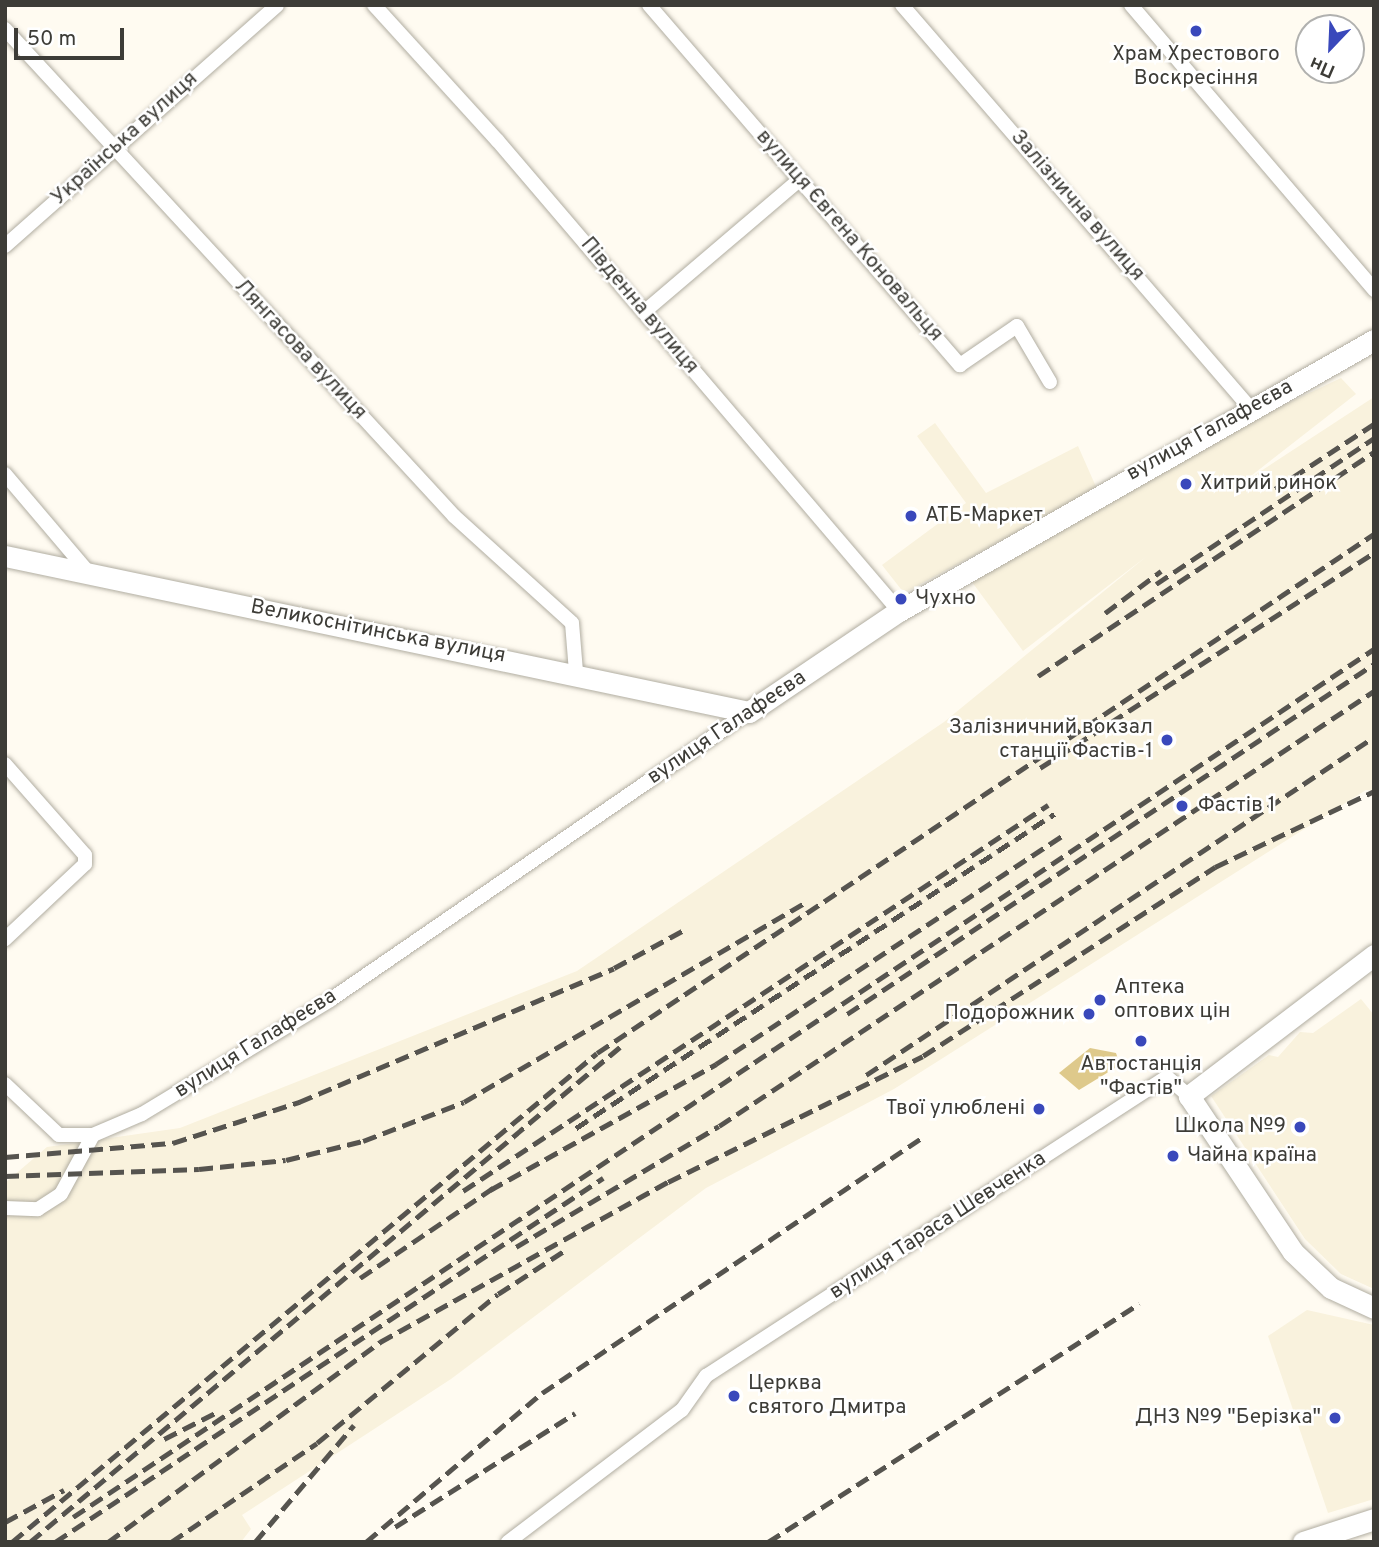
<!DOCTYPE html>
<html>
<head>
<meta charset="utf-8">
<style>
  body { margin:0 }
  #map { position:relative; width:1379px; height:1547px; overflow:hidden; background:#fffbf1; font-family:Overpass,sans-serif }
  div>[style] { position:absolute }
  .built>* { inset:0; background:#f9f2dd }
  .green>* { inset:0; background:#dec98b }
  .roads { filter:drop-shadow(0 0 2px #b1ada1) drop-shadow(0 0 2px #b1ada1) }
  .street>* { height:14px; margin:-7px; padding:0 7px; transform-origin:7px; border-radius:7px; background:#fff }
  .secondary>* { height:21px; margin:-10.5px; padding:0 10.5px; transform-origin:10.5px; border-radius:10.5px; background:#fff }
  .rail>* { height:4.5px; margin-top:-2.25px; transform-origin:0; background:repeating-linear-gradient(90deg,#56544f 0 14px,transparent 0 21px) }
  .dots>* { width:19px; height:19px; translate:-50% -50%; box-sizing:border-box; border:4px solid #fff; border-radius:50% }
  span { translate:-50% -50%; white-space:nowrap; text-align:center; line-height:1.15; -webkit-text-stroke:5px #fff; paint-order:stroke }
  .poi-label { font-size:21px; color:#3d3c37 }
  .left { translate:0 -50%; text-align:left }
  .right { translate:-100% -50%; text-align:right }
  .street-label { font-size:21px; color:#3d3c37 }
  .frame { position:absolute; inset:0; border:7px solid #3d3c37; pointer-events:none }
  .north { position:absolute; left:1295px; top:14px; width:70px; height:70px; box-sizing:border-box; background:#fff; border:2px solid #b1b1af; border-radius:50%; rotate:203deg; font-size:19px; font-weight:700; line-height:28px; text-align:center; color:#3d3c37 }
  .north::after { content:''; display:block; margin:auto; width:24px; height:32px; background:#3948bb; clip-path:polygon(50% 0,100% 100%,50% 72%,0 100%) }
  .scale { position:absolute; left:14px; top:28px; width:110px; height:32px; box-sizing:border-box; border:4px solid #3d3c37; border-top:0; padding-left:9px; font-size:21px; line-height:24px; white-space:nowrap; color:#3d3c37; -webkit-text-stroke:5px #fff; paint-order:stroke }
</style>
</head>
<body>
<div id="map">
  <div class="built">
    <i style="clip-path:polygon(1341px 378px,1356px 394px,1238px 486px,1374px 397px,1374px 791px,1366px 790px,894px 1089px,706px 1188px,451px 1379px,242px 1515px,251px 1529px,241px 1542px,5px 1542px,5px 1183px,47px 1147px,180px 1128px,577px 971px,944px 722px,1147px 556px,1023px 651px,969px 578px,1252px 420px)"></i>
    <i style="clip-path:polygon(935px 423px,986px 493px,1078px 446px,1097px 489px,904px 593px,882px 565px,966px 503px,917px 436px)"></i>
    <i style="clip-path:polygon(1361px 999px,1374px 1015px,1374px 1289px,1341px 1274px,1305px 1239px,1211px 1096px,1269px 1055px,1278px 1057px,1300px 1032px,1313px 1033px)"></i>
    <i style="clip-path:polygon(1307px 1310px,1374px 1325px,1374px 1499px,1328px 1513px,1268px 1336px)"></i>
  </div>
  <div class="green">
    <i style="clip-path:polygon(1090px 1048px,1116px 1053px,1120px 1065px,1079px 1090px,1059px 1073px)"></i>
  </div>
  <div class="roads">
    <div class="street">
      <i style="left:374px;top:5px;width:183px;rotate:47.7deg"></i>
      <i style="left:497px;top:140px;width:619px;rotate:49.52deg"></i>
      <i style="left:649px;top:5px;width:476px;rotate:49.2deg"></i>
      <i style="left:960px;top:365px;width:69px;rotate:-34.4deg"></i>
      <i style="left:1017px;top:326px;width:65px;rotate:59.5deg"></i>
      <i style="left:902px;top:5px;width:532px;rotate:49.19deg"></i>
      <i style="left:1131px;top:5px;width:375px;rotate:49.5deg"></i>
      <i style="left:5px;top:29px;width:662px;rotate:47.32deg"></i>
      <i style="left:454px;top:516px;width:159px;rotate:42.2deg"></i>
      <i style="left:572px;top:623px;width:49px;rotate:85.3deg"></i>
      <i style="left:5px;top:246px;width:363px;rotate:-41.5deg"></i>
      <i style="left:644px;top:312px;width:205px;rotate:-40.4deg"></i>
      <i style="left:5px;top:474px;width:130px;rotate:49.7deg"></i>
      <i style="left:5px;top:764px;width:121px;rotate:48.7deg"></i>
      <i style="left:85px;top:855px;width:9px;rotate:90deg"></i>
      <i style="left:85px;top:864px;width:110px;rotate:136.8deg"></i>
      <i style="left:5px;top:1084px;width:74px;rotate:43.4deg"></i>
      <i style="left:59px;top:1135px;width:34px"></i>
      <i style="left:93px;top:1135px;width:53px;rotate:-23.2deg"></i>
      <i style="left:142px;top:1114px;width:220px;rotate:-31.2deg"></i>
      <i style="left:330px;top:1000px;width:508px;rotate:-34.5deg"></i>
      <i style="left:5px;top:1208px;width:33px;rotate:2deg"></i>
      <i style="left:38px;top:1209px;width:27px;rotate:-33deg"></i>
      <i style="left:61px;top:1194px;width:67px;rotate:-61.5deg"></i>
      <i style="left:508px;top:1542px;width:218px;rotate:-37.2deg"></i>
      <i style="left:682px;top:1410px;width:42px;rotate:-54.8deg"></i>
      <i style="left:706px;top:1376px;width:549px;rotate:-32.97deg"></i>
      <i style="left:1167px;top:1077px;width:29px;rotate:41deg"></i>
    </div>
    <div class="secondary">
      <i style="left:5px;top:556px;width:760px;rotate:11.84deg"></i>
      <i style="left:749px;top:712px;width:181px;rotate:-34deg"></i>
      <i style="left:899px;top:611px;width:547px;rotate:-29.71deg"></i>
      <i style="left:1374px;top:955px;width:233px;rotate:142.7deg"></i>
      <i style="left:1189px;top:1096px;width:187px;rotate:56.3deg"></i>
      <i style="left:1293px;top:1252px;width:52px;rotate:43.5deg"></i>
      <i style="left:1331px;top:1288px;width:47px;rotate:24.9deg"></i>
      <i style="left:1303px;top:1542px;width:75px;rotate:-17.9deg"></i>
    </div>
  </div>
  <div class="rail">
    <i style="left:1275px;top:489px;width:118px;rotate:-33.3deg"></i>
    <i style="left:1156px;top:584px;width:262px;rotate:-33.8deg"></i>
    <i style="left:1105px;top:613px;width:70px;rotate:-36.9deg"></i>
    <i style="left:1038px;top:676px;width:404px;rotate:-33.7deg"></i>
    <i style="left:1040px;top:768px;width:397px;rotate:-32.8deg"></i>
    <i style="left:847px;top:1014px;width:633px;rotate:-33.59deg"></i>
    <i style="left:866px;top:1075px;width:610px;rotate:-33.64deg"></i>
    <i style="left:576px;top:1128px;width:572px;rotate:-33.3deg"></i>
    <i style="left:5px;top:1157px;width:169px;rotate:-4.8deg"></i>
    <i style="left:173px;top:1143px;width:133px;rotate:-18deg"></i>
    <i style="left:299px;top:1102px;width:342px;rotate:-23deg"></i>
    <i style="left:614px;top:968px;width:80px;rotate:-28.5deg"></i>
    <i style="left:5px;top:1176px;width:194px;rotate:-2.1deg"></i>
    <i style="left:199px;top:1169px;width:87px;rotate:-5.9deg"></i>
    <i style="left:286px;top:1160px;width:79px;rotate:-13.9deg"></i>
    <i style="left:363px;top:1141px;width:108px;rotate:-21.1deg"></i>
    <i style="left:464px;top:1102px;width:395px;rotate:-30.3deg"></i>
    <i style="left:490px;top:1190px;width:259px;rotate:-29.1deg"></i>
    <i style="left:716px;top:1064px;width:419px;rotate:-33.4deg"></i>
    <i style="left:463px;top:1191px;width:701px;rotate:-33.42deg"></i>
    <i style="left:516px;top:1247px;width:236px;rotate:-30.8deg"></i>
    <i style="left:719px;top:1126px;width:786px;rotate:-33.59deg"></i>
    <i style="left:360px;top:1278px;width:164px;rotate:-34.1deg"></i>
    <i style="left:164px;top:1439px;width:59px;rotate:-27deg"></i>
    <i style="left:73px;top:1517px;width:1564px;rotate:-33.71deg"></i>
    <i style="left:5px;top:1522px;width:67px;rotate:-28.5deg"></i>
    <i style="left:395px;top:1527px;width:213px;rotate:-32.3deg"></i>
    <i style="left:12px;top:1542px;width:762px;rotate:-39.89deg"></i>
    <i style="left:597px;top:1053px;width:934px;rotate:-33.74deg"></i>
    <i style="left:30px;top:1542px;width:770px;rotate:-40deg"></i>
    <i style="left:55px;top:1542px;width:658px;rotate:-33.59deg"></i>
    <i style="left:108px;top:1542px;width:338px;rotate:-36.3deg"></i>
    <i style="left:380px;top:1342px;width:329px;rotate:-29.1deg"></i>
    <i style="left:668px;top:1182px;width:284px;rotate:-26.3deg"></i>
    <i style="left:923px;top:1056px;width:348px;rotate:-32.9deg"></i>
    <i style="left:1215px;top:867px;width:176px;rotate:-25.5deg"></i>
    <i style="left:171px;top:1542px;width:176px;rotate:-34.1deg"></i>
    <i style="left:317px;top:1443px;width:234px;rotate:-39.5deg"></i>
    <i style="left:498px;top:1294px;width:82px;rotate:-33.1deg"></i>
    <i style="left:255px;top:1542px;width:153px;rotate:-49.8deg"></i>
    <i style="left:366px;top:1542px;width:231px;rotate:-40.3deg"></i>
    <i style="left:542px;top:1393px;width:458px;rotate:-33.9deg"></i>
    <i style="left:768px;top:1542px;width:441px;rotate:-32.7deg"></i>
  </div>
  <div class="dots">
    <i style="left:1196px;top:31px;background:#3948bb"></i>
    <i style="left:1186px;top:484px;background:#3948bb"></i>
    <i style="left:911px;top:516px;background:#3948bb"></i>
    <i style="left:901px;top:599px;background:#3948bb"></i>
    <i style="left:1167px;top:740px;background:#3948bb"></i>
    <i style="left:1182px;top:806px;background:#3948bb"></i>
    <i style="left:1100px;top:1000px;background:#3948bb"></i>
    <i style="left:1089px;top:1014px;background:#3948bb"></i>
    <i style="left:1141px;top:1041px;background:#3948bb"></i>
    <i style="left:1039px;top:1109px;background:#3948bb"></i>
    <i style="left:1300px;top:1127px;background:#3948bb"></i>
    <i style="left:1173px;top:1156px;background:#3948bb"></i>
    <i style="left:734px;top:1396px;background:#3948bb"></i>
    <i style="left:1335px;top:1418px;background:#3948bb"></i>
  </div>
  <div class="poi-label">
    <span style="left:1196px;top:67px">Храм Хрестового<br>Воскресіння</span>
    <span class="left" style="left:1200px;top:484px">Хитрий ринок</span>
    <span class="left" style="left:925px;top:516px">АТБ-Маркет</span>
    <span class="left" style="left:915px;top:599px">Чухно</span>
    <span class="right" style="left:1153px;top:740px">Залізничний вокзал<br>станції Фастів-1</span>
    <span class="left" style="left:1198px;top:806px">Фастів 1</span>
    <span class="left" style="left:1114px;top:1000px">Аптека<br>оптових цін</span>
    <span class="right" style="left:1075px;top:1014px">Подорожник</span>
    <span style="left:1141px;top:1077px">Автостанція<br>"Фастів"</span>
    <span class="right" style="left:1025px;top:1109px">Твої улюблені</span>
    <span class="right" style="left:1286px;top:1127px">Школа №9</span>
    <span class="left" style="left:1187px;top:1156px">Чайна країна</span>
    <span class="left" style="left:748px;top:1396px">Церква<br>святого Дмитра</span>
    <span class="right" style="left:1321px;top:1418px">ДНЗ №9 "Берізка"</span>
  </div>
  <div class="street-label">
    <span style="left:125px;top:139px;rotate:-42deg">Українська вулиця</span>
    <span style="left:1077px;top:206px;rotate:49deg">Залізнична вулиця</span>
    <span style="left:849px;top:236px;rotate:49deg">вулиця Євгена Коновальця</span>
    <span style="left:639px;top:306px;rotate:50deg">Південна вулиця</span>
    <span style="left:300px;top:350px;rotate:47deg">Лянгасова вулиця</span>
    <span style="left:1210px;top:431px;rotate:-29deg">вулиця Галафеєва</span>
    <span style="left:378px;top:632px;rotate:11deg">Великоснітинська вулиця</span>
    <span style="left:727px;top:728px;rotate:-34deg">вулиця Галафеєва</span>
    <span style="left:256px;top:1044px;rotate:-32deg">вулиця Галафеєва</span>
    <span style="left:938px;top:1226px;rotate:-33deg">вулиця Тараса Шевченка</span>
  </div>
  <div class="frame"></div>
  <div class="north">Пн</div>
  <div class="scale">50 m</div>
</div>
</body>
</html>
